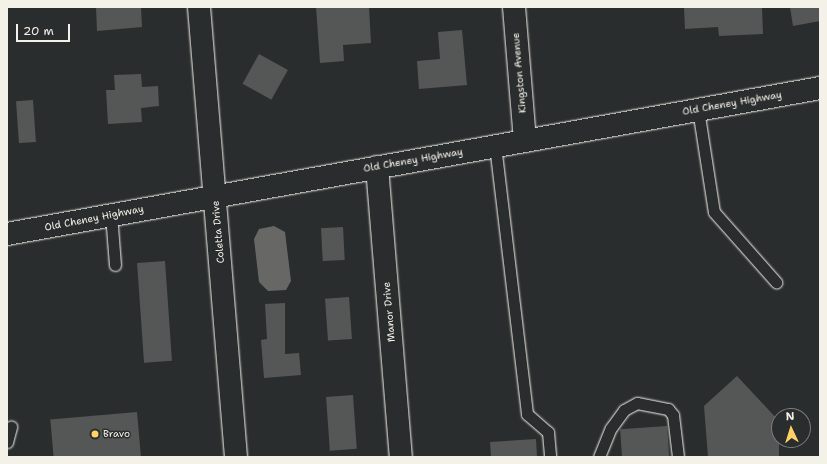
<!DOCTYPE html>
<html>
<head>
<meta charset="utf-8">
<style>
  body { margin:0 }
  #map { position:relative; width:827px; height:464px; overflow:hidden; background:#2a2d2e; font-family:"Shantell Sans",sans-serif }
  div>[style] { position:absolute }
  .water>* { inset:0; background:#676866 }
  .building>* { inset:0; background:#555756; transform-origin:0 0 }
  .roads { filter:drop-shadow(0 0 1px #f4f1e8) drop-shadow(0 0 1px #f4f1e8) }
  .lane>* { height:11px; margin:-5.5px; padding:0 5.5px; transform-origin:5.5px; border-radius:5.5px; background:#2a2d2e }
  .street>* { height:22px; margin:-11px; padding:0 11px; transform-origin:11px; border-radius:11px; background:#2a2d2e }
  .secondary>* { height:22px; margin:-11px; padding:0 11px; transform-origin:11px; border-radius:11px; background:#2a2d2e }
  .dots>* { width:11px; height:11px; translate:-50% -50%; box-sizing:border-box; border:2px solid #2a2d2e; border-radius:50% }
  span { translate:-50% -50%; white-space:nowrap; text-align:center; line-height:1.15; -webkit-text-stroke:3px #2a2d2e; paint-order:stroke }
  .street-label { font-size:10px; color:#f4f1e8 }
  .poi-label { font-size:10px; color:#f4f1e8 }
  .left { translate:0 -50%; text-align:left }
  .frame { position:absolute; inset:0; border:8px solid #f4f1e8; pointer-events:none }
  .north { position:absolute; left:771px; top:408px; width:40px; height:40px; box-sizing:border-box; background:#2a2d2e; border:1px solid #7b7b78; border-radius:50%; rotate:356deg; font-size:11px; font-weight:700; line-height:16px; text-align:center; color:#f4f1e8 }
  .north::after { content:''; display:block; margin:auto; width:14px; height:18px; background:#ffd166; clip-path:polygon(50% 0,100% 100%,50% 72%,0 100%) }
  .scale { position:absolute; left:16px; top:24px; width:54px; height:18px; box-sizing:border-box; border:2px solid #f4f1e8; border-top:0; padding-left:5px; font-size:12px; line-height:14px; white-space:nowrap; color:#f4f1e8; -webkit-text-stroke:3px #2a2d2e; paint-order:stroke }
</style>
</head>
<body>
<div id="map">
  <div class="water">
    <i style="clip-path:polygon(274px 226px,285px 232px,291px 281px,286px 290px,268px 291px,259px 282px,254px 239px,259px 229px)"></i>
  </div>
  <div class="building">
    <i style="clip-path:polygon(96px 7px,141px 7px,142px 27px,97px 31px)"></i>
    <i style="clip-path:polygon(316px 7px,369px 7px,371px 43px,343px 45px,344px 61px,320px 63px)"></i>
    <i style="clip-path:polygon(684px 7px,762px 7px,763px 34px,719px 36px,718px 27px,685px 29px)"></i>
    <i style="clip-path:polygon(790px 7px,820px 7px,820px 21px,793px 26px)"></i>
    <i style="clip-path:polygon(462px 30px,467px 85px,419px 89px,417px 61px,440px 59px,438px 32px)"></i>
    <i style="left:259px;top:54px;width:33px;height:34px;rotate:29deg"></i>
    <i style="clip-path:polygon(141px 74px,142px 87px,158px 86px,159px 106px,141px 108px,142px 122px,108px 124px,106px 90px,115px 90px,114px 75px)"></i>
    <i style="left:33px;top:100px;width:42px;height:17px;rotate:86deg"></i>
    <i style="left:343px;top:227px;width:33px;height:22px;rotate:87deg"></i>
    <i style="left:165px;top:261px;width:100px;height:28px;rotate:86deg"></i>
    <i style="left:349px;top:297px;width:42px;height:24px;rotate:86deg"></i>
    <i style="clip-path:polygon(285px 303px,285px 354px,299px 353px,301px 375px,264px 378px,261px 340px,267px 339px,265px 304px)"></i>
    <i style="clip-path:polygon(737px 376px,779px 421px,779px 457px,708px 457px,704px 406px)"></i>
    <i style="left:353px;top:395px;width:54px;height:27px;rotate:86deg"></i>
    <i style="left:137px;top:412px;width:45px;height:87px;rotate:85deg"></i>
    <i style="left:667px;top:426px;width:31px;height:47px;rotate:86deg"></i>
    <i style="clip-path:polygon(536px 439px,537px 457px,491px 457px,490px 442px)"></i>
  </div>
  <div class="roads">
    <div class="lane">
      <i style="left:698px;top:109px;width:104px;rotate:81.2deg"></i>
      <i style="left:714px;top:212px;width:94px;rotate:48.5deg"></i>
      <i style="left:495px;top:145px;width:271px;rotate:83.2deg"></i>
      <i style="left:527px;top:414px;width:28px;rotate:41deg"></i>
      <i style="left:548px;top:432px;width:25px;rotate:85deg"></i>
      <i style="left:111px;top:214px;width:51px;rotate:85.5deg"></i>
      <i style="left:7px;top:442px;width:16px;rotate:-75deg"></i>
      <i style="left:599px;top:457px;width:31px;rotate:-68deg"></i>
      <i style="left:611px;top:428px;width:22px;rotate:-54deg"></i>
      <i style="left:624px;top:410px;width:15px;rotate:-28deg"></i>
      <i style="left:637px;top:403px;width:32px;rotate:11deg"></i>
      <i style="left:668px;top:409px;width:8px;rotate:50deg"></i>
      <i style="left:673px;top:415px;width:42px;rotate:83.2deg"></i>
    </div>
    <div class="street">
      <i style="left:199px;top:7px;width:452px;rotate:85.3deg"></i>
      <i style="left:514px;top:7px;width:133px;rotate:85.3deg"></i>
      <i style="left:377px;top:167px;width:291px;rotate:85.3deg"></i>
    </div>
    <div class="secondary">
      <i style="left:7px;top:234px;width:826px;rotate:-10.18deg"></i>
    </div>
  </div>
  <div class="dots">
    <i style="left:95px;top:434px;background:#ffd166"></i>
  </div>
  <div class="street-label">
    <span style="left:519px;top:73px;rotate:-95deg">Kingston Avenue</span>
    <span style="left:732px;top:103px;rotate:-10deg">Old Cheney Highway</span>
    <span style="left:413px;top:160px;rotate:-10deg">Old Cheney Highway</span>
    <span style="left:94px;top:218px;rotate:-11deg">Old Cheney Highway</span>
    <span style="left:218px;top:232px;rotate:-95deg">Coletta Drive</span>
    <span style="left:389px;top:312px;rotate:-95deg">Manor Drive</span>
  </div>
  <div class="poi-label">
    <span class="left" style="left:103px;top:434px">Bravo</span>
  </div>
  <div class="frame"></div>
  <div class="north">N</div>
  <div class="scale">20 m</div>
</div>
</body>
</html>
